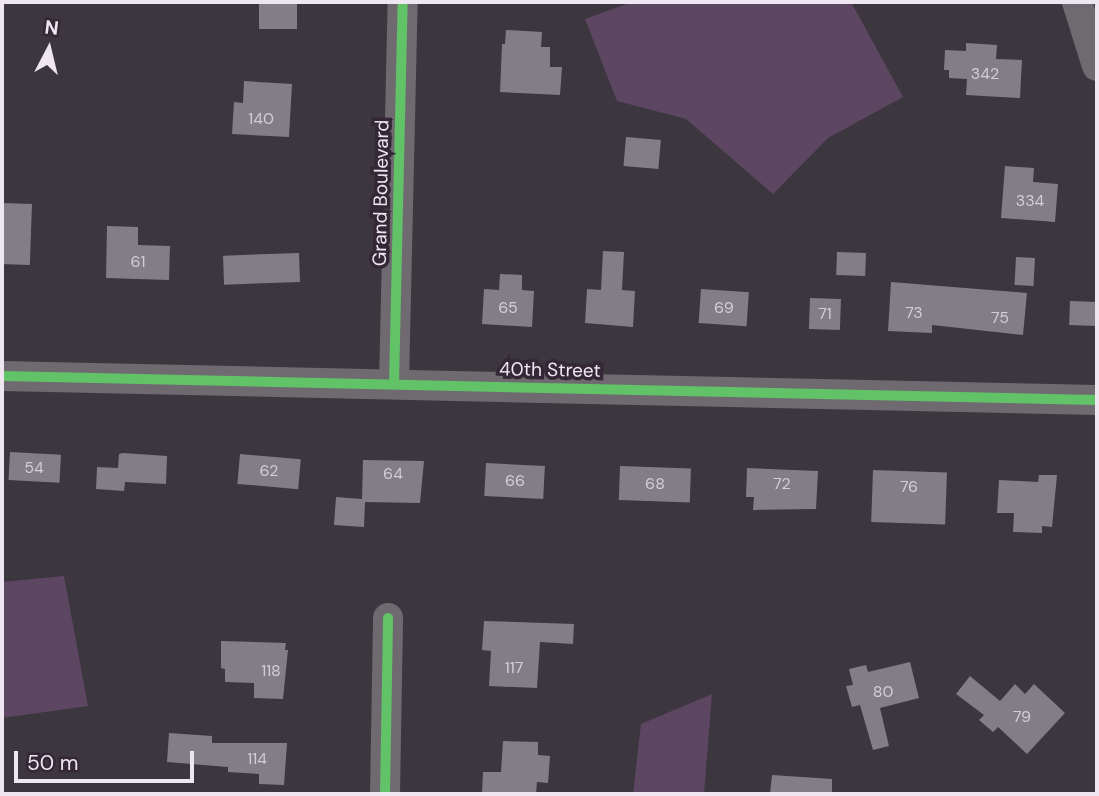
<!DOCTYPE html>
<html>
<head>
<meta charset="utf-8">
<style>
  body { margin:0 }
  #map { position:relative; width:1099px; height:796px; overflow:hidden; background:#3c363e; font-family:"DM Sans",sans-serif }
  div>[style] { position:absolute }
  .green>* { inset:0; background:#5c4662 }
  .building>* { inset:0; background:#837e85; transform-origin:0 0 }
  .minor>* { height:30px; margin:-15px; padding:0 15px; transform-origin:15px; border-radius:15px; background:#6f6a70 }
  .cycleway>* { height:10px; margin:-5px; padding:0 5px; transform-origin:5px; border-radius:5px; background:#61c268 }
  span { translate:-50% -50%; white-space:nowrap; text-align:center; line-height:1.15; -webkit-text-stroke:7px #342837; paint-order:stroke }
  .number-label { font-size:16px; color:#d3cdd6 }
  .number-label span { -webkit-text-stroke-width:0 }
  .street-label { font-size:19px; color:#eee7f1 }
  .frame { position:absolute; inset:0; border:4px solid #eee7f1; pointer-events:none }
  .north { position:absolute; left:14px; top:14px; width:70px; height:70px; -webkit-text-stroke:5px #342837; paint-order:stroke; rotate:7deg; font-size:19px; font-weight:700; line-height:28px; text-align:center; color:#eee7f1 }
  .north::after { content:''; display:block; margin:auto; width:24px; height:32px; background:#eee7f1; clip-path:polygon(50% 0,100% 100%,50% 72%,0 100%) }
  .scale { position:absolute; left:14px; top:751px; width:180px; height:32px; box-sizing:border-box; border:4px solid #eee7f1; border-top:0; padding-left:9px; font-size:21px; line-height:24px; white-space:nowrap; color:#eee7f1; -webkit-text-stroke:5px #342837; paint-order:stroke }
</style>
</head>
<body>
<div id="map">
  <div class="green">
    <i style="clip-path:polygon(632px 2px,851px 2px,903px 97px,828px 138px,773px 194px,686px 119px,617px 101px,585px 19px)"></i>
    <i style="clip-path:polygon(64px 576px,88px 706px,2px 718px,2px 582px)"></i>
    <i style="clip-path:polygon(712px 694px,704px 794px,633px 794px,641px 724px)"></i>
  </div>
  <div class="building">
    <i style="left:259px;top:2px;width:38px;height:27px"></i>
    <i style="clip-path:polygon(506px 30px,542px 32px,541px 47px,550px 47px,550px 67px,562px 67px,560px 95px,500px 92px,502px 44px,505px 44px)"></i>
    <i style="clip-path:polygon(966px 43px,997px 45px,996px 59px,1022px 60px,1020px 98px,966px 95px,967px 79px,949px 78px,949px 70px,944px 70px,945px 50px,966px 51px)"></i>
    <i style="clip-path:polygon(244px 81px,292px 84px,289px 137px,232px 134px,234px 102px,243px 103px)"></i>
    <i style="left:626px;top:137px;width:35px;height:29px;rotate:5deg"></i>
    <i style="clip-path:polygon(1005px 166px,1034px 168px,1033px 182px,1058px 184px,1055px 222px,1001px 218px)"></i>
    <i style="left:2px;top:203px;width:30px;height:61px;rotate:2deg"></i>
    <i style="clip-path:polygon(107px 226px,138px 227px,138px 245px,170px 246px,169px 280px,106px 278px)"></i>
    <i style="clip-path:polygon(603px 251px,624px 252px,622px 290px,635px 291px,633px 327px,585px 323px,587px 289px,601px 290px)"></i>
    <i style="left:837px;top:252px;width:29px;height:23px;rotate:2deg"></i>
    <i style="left:299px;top:253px;width:29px;height:76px;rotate:88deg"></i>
    <i style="left:1016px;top:257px;width:19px;height:28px;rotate:3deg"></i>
    <i style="clip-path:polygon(500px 274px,522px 275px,522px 290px,534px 291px,532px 327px,482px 324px,484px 289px,499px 290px)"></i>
    <i style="clip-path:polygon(891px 282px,1027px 293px,1023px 335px,932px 325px,932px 333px,888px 331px)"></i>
    <i style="left:701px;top:289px;width:48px;height:34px;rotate:4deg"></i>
    <i style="left:810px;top:298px;width:31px;height:31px;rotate:2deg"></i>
    <i style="left:1070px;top:301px;width:27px;height:24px;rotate:2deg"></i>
    <i style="left:10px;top:452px;width:51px;height:28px;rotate:3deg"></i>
    <i style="clip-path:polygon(123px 453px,167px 456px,166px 484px,125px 482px,124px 491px,96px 489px,97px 467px,118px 468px,119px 454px)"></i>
    <i style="left:240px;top:454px;width:61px;height:30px;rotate:5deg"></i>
    <i style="clip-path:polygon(363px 460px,424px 461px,420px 503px,365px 502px,364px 527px,334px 525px,336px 497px,362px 499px)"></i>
    <i style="left:486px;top:463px;width:59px;height:33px;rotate:3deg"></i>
    <i style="left:620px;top:466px;width:71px;height:34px;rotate:2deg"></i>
    <i style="clip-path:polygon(747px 468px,818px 471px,816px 509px,753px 510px,754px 497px,746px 497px)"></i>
    <i style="left:873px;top:470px;width:74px;height:52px;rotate:2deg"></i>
    <i style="clip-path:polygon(1039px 475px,1057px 475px,1052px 527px,1042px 526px,1042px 533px,1013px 532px,1014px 513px,997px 513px,999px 480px,1038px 482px)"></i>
    <i style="clip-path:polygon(484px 621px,574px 624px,573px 644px,540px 642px,537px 688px,489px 686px,491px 651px,482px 650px)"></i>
    <i style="clip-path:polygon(221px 641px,286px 643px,285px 650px,288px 650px,283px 699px,254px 698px,254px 683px,225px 682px,225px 669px,221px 668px)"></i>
    <i style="clip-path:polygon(910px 662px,919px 698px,880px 708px,889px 746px,873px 750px,860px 705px,852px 707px,846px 686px,853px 685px,849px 669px,866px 665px,868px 672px)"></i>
    <i style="clip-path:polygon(970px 676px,1000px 701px,1015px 684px,1025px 694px,1034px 684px,1065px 713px,1027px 754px,998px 727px,993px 732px,979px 720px,984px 715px,956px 694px)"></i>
    <i style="clip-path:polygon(169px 733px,212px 736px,212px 743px,287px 743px,284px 785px,259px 784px,259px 774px,228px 772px,228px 767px,167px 762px)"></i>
    <i style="clip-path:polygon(503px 741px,538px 742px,538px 755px,550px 756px,548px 783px,537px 782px,536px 794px,482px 794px,483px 772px,501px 772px)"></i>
    <i style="clip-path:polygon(772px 775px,832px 779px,832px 794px,770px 794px)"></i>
  </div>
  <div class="minor">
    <i style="left:1077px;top:2px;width:67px;rotate:72.6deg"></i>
    <i style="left:2px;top:376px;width:1095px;rotate:1.26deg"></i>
    <i style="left:394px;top:384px;width:382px;rotate:-88.7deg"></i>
    <i style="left:385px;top:794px;width:176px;rotate:-89deg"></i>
  </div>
  <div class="cycleway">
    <i style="left:2px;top:376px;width:1095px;rotate:1.26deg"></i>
    <i style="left:394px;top:384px;width:382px;rotate:-88.7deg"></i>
    <i style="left:385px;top:794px;width:176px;rotate:-89deg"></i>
  </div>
  <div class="number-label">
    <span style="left:985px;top:74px">342</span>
    <span style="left:261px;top:119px">140</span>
    <span style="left:1030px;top:201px">334</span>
    <span style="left:138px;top:262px">61</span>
    <span style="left:508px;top:308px">65</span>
    <span style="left:724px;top:308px">69</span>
    <span style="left:914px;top:313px">73</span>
    <span style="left:825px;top:314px">71</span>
    <span style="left:1000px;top:318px">75</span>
    <span style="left:34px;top:468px">54</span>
    <span style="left:269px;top:471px">62</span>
    <span style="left:393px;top:474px">64</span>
    <span style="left:515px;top:481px">66</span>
    <span style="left:655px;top:484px">68</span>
    <span style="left:782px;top:484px">72</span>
    <span style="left:909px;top:487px">76</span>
    <span style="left:514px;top:668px">117</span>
    <span style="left:271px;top:671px">118</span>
    <span style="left:883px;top:692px">80</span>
    <span style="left:1022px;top:717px">79</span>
    <span style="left:257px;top:759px">114</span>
  </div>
  <div class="street-label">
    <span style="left:381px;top:193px;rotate:-89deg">Grand Boulevard</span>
    <span style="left:550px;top:370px;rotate:1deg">40th Street</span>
  </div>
  <div class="frame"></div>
  <div class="north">N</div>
  <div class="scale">50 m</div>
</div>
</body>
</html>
